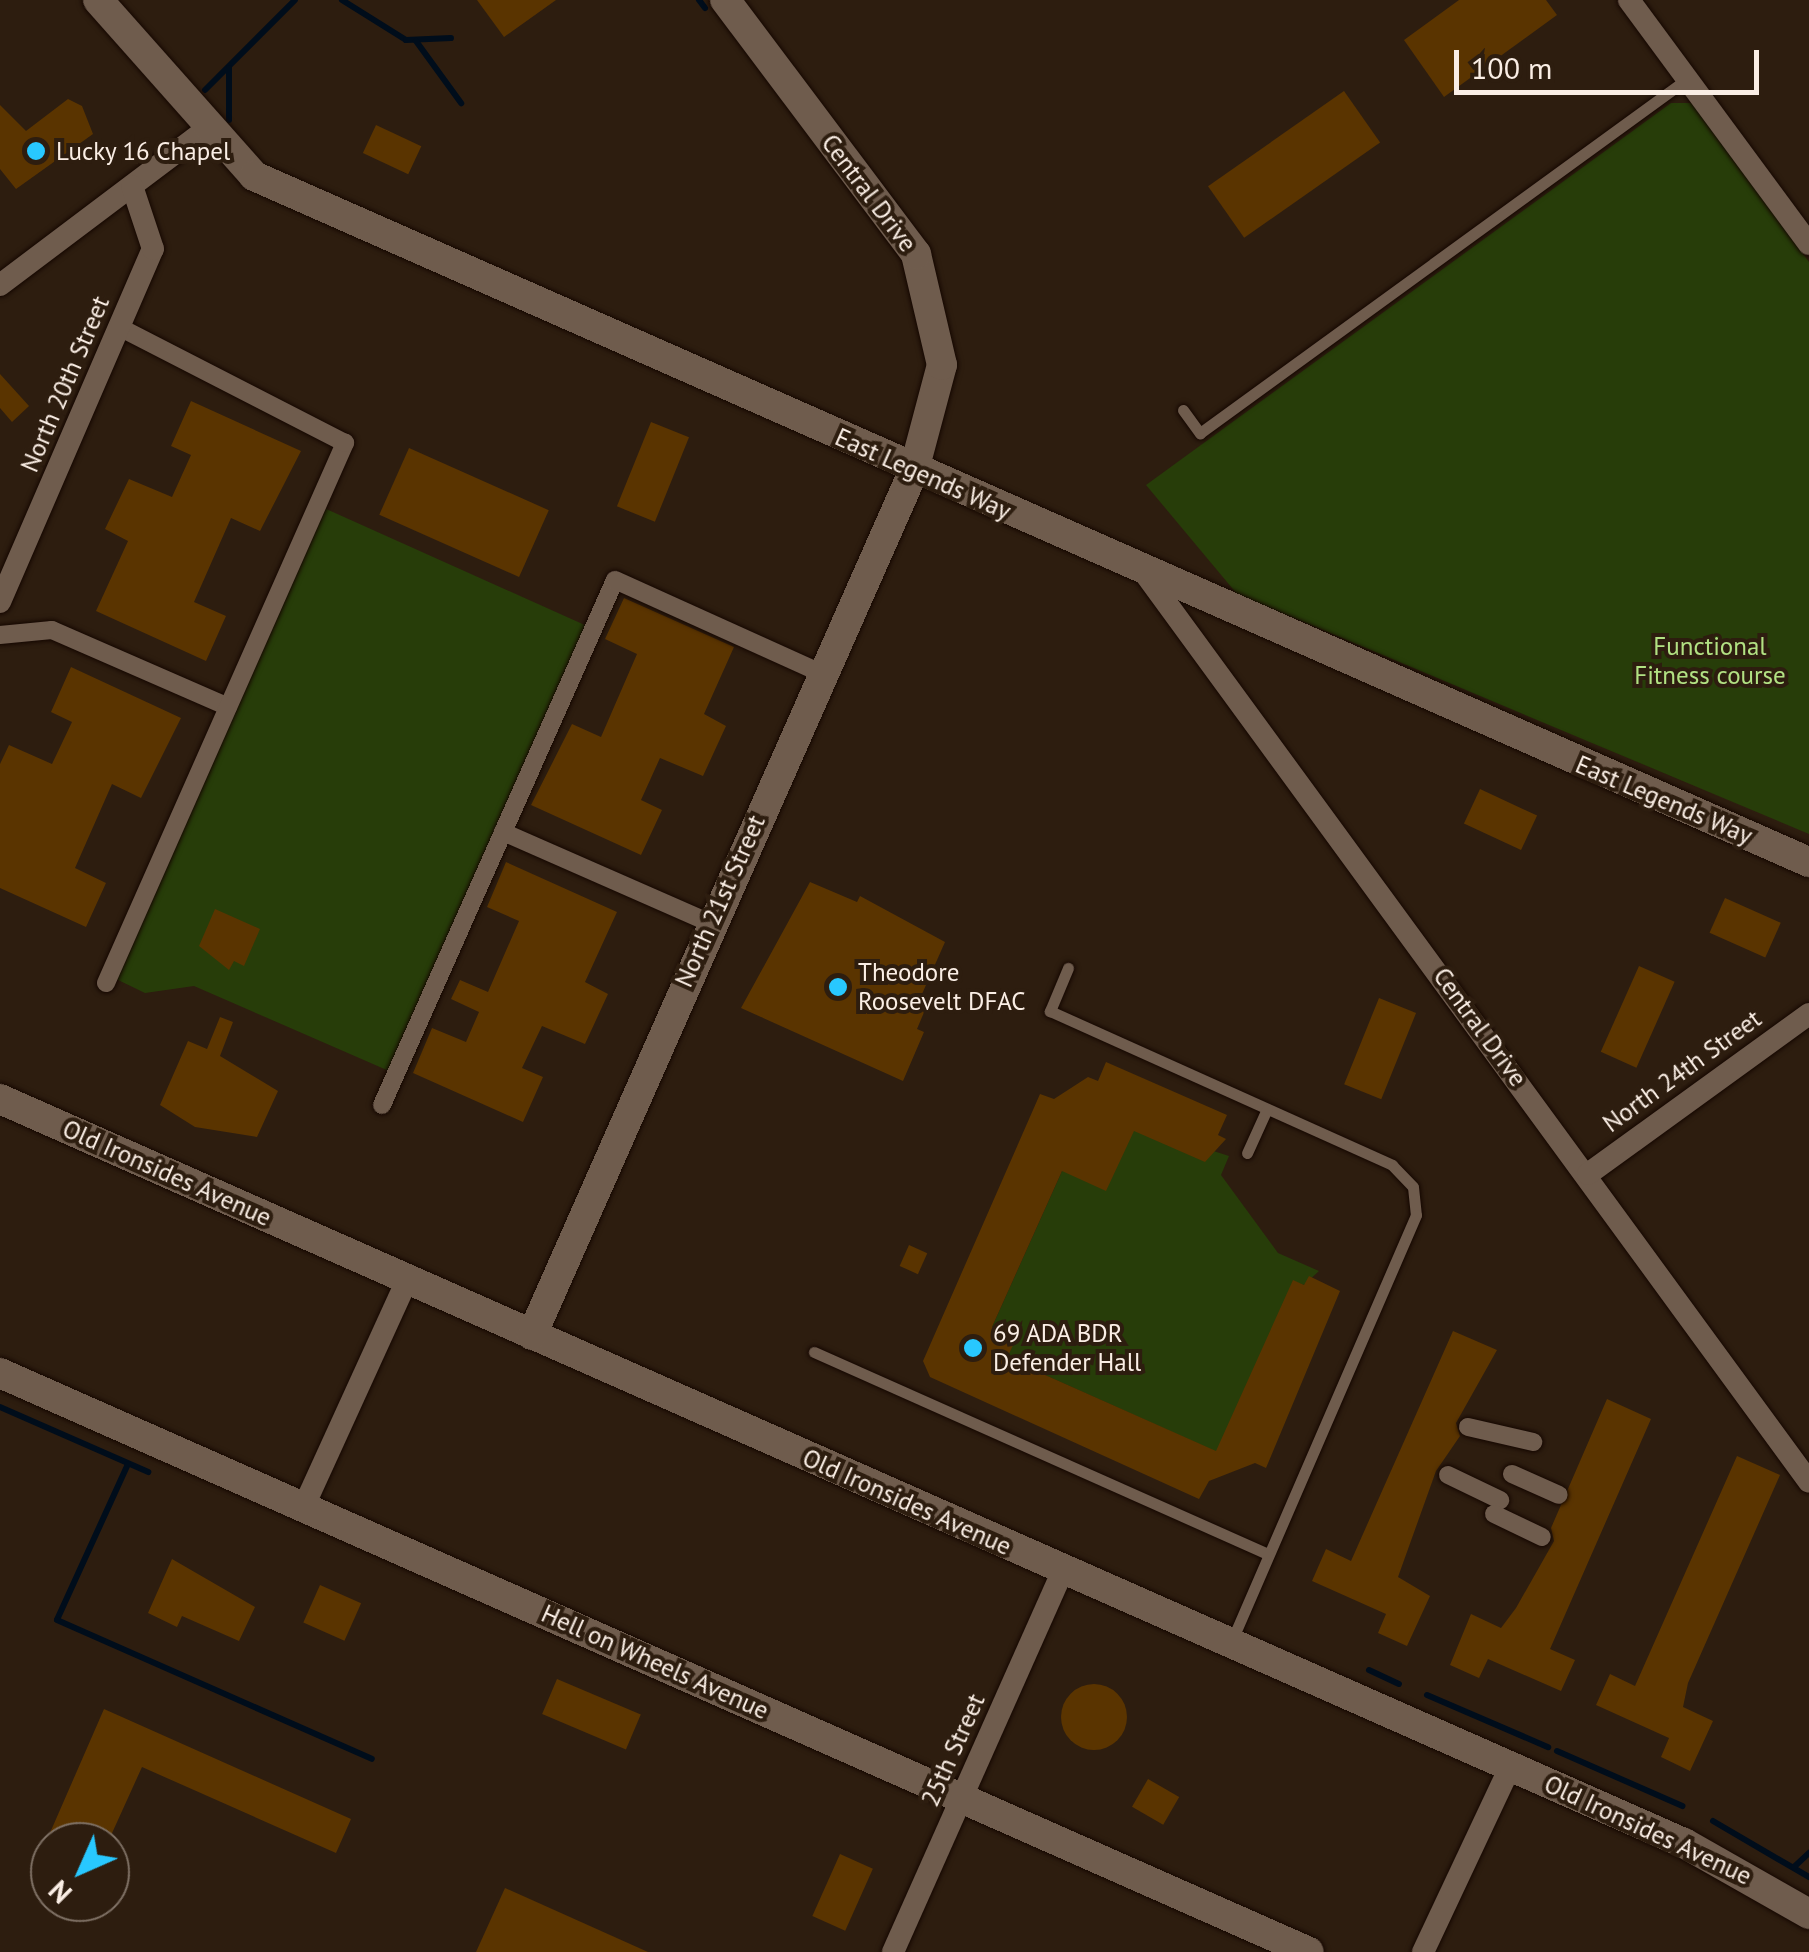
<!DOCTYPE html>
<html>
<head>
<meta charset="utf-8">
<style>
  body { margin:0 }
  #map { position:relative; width:1809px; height:1952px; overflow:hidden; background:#2d1d0f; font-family:"PT Sans",sans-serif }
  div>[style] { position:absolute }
  .green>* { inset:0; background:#273d09 }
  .stream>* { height:6px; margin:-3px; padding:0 3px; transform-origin:3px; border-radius:3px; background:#000d1b }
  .building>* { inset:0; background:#5a3400; transform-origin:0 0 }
  .round { border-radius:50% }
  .roads { filter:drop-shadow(0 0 2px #150700) drop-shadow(0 0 2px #150700) }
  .service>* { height:11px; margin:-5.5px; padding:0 5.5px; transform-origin:5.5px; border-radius:5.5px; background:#6f5c4d }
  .pedestrian>* { height:18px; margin:-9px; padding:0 9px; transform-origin:9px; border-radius:9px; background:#6f5c4d }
  .minor>* { height:22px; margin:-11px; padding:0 11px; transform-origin:11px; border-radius:11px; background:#6f5c4d }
  .tertiary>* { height:30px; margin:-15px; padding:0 15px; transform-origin:15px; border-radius:15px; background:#6f5c4d }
  .dots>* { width:28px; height:28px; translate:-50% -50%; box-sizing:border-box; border:5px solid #2d1d0f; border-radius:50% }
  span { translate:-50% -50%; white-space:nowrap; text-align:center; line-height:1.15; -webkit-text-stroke:8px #2d1d0f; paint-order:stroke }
  .poi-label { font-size:25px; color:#faeee5 }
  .left { translate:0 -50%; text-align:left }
  .street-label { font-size:25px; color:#faeee5 }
  .park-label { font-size:25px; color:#b2e183 }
  .north { position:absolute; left:30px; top:1822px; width:100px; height:100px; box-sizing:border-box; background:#2d1d0f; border:2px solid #7f7165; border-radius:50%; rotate:225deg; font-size:28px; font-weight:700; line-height:40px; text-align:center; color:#faeee5 }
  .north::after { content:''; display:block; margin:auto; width:35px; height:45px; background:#28c8ff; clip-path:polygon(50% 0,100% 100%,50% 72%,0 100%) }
  .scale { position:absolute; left:1454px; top:50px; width:305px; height:45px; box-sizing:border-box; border:5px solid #faeee5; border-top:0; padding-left:12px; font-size:30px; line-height:35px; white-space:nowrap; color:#faeee5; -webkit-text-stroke:8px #2d1d0f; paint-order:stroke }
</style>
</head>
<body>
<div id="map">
  <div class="green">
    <i style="clip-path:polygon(1671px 103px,1693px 103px,1809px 262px,1809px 834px,1237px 594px,1146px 485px)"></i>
    <i style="clip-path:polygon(324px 508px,587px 626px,389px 1071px,194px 986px,145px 993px,116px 979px)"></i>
    <i style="clip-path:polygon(1089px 1111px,1229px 1156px,1221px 1175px,1278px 1253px,1319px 1271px,1304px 1285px,1293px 1281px,1219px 1453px,1007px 1358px,1015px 1339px,992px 1327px)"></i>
  </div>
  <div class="stream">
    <i style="left:342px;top:0;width:75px;rotate:32deg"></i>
    <i style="left:406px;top:40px;width:45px;rotate:-2.5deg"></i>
    <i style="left:699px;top:0;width:10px;rotate:53deg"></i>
    <i style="left:416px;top:41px;width:77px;rotate:54deg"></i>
    <i style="left:205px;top:90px;width:127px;rotate:-45deg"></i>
    <i style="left:229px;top:120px;width:52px;rotate:-90deg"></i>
    <i style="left:0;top:1407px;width:162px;rotate:23.7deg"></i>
    <i style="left:128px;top:1464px;width:171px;rotate:114.5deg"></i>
    <i style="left:57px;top:1620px;width:344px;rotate:23.8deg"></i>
    <i style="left:1369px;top:1670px;width:33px;rotate:25deg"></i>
    <i style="left:1427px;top:1695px;width:132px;rotate:23.3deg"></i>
    <i style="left:1557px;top:1751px;width:137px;rotate:23.7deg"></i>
    <i style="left:1713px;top:1821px;width:111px;rotate:30.3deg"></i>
    <i style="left:1794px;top:1867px;width:21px;rotate:-43deg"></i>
  </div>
  <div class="building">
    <i style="clip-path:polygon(477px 0,556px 0,504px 37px)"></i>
    <i style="clip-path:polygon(1459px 0,1546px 0,1557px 15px,1444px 97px,1404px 40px)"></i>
    <i style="left:1344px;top:91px;width:63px;height:166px;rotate:55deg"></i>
    <i style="clip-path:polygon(68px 99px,82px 106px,93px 134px,16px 189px,0 169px,0 105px,26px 131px)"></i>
    <i style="left:376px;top:125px;width:50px;height:31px;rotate:25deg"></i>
    <i style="clip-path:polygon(0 374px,29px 406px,12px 422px,0 408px)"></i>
    <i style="clip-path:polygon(191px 401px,301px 451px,260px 531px,231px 518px,194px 602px,226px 616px,206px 661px,96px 611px,128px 541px,105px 529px,129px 479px,172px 497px,191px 455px,171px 446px)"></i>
    <i style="left:651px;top:422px;width:41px;height:91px;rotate:22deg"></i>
    <i style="left:409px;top:448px;width:153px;height:73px;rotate:24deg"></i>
    <i style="clip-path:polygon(624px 598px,734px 647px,704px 714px,726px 726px,703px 776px,660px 758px,641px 800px,662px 810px,641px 855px,531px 805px,572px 724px,601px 737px,637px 654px,605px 639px)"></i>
    <i style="clip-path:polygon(71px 667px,181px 718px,141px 798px,112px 784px,75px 868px,106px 883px,86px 927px,0 888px,0 764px,9px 745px,52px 764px,72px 722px,51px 712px)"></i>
    <i style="left:1480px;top:789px;width:63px;height:38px;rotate:25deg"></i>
    <i style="clip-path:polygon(506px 862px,617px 912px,585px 982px,608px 994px,585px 1044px,542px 1026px,522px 1068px,543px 1077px,523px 1122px,413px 1073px,432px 1028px,466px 1042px,479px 1012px,451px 999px,460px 980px,488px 992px,519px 921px,487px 907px)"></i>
    <i style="clip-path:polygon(810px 882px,857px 902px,860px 896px,945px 942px,922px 994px,930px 998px,917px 1029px,924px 1032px,903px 1081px,741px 1008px)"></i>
    <i style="left:1725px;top:898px;width:61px;height:38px;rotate:24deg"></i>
    <i style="clip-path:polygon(215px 909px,260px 929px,244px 966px,234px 961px,229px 970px,199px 946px)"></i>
    <i style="left:1639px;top:966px;width:39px;height:94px;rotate:24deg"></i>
    <i style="left:1379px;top:998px;width:40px;height:93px;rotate:22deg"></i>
    <i style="clip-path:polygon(220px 1017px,233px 1022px,220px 1056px,278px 1091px,257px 1137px,195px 1127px,160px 1105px,188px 1041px,207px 1049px)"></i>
    <i style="clip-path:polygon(1106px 1062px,1227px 1115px,1218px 1135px,1226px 1139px,1205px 1162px,1134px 1131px,1106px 1191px,1062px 1171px,992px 1327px,1016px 1339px,1007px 1358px,1216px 1451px,1293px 1280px,1304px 1285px,1309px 1276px,1340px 1291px,1266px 1468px,1255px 1463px,1209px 1481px,1199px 1499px,930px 1377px,923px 1361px,1040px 1094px,1054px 1099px,1088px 1077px,1098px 1081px)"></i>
    <i style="left:909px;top:1245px;width:20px;height:23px;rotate:24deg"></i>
    <i style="clip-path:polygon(1453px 1331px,1497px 1350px,1456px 1423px,1460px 1436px,1436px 1471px,1398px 1577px,1430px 1596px,1407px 1646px,1378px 1633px,1386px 1614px,1312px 1581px,1326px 1549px,1351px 1561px)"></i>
    <i style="clip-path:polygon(1607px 1399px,1651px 1419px,1550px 1649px,1575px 1660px,1561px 1691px,1488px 1659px,1479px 1678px,1450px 1665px,1471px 1614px,1501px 1628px,1516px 1608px,1554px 1541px,1551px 1528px)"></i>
    <i style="clip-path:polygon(1737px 1456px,1780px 1475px,1688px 1683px,1683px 1707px,1713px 1721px,1690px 1771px,1661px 1757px,1669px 1738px,1596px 1705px,1610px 1674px,1635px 1686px)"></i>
    <i style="clip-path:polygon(172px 1559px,255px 1607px,239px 1641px,182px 1616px,177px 1627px,148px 1613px)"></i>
    <i style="left:320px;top:1585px;width:45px;height:41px;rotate:24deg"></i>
    <i style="left:557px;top:1679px;width:91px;height:38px;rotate:23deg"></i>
    <i class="round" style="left:1061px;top:1684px;width:66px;height:66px"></i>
    <i style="clip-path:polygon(104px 1709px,351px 1819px,336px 1853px,142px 1767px,108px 1842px,46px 1842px)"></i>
    <i style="left:1148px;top:1779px;width:36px;height:32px;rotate:30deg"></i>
    <i style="left:840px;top:1854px;width:36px;height:68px;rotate:24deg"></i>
    <i style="clip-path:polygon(505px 1888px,648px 1952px,476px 1952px)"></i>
  </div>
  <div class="roads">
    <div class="service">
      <i style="left:1183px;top:410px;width:29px;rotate:54deg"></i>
      <i style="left:1200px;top:433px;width:602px;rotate:-36.01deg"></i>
      <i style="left:1068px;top:968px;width:47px;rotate:112.7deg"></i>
      <i style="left:1050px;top:1011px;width:375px;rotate:24.2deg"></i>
      <i style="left:1392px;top:1165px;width:30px;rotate:46deg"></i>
      <i style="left:1413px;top:1187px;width:28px;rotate:84deg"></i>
      <i style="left:1416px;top:1215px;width:463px;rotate:113.4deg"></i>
      <i style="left:1247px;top:1153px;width:48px;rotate:-65.6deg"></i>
      <i style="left:814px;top:1352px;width:497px;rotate:24deg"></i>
    </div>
    <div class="pedestrian">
      <i style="left:0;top:635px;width:52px;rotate:-5.5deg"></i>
      <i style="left:52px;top:630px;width:192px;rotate:23.6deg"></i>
      <i style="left:503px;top:832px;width:226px;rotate:23.7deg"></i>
      <i style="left:106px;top:983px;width:591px;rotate:-66.13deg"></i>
      <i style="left:345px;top:443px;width:254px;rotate:-152.8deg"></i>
      <i style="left:382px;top:1105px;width:574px;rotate:-66.07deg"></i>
      <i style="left:615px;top:580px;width:226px;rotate:24.3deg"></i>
      <i style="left:1468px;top:1427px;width:67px;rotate:13deg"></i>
      <i style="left:1512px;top:1474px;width:51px;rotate:24.1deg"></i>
      <i style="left:1448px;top:1475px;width:58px;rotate:25.7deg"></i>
      <i style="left:1494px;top:1514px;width:53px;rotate:25.6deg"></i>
    </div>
    <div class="minor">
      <i style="left:1629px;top:0;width:303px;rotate:53.6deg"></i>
      <i style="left:0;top:285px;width:259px;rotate:-37deg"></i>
      <i style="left:1146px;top:575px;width:1123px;rotate:53.83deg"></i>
      <i style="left:0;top:602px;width:385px;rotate:-66.6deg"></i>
      <i style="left:153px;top:249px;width:66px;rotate:-108.4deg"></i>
      <i style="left:1588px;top:1174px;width:273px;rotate:-35.9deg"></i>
      <i style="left:304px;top:1506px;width:248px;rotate:-65.5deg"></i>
      <i style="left:893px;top:1952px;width:417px;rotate:-66deg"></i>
      <i style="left:1423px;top:1952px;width:207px;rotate:-64.8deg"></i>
    </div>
    <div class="tertiary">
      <i style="left:98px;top:0;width:235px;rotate:48.4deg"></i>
      <i style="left:254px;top:176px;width:1700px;rotate:23.81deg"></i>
      <i style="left:0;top:1099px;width:1841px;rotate:23.84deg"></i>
      <i style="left:1684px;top:1843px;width:144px;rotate:29.6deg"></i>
      <i style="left:532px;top:1335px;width:946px;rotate:-66.17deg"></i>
      <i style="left:914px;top:470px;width:109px;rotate:-75.1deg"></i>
      <i style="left:942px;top:365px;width:114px;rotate:-103.2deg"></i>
      <i style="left:916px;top:254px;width:318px;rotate:-126.9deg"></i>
      <i style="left:0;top:1373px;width:1431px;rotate:23.86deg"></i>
    </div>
  </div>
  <div class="dots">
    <i style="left:36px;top:151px;background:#28c8ff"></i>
    <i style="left:838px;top:987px;background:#28c8ff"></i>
    <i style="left:973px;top:1348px;background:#28c8ff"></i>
  </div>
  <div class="poi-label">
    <span class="left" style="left:56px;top:151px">Lucky 16 Chapel</span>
    <span class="left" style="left:858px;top:987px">Theodore<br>Roosevelt DFAC</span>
    <span class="left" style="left:993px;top:1348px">69 ADA BDR<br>Defender Hall</span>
  </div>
  <div class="street-label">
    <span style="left:869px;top:193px;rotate:53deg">Central Drive</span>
    <span style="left:65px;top:384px;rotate:-67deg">North 20th Street</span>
    <span style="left:923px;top:474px;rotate:24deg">East Legends Way</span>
    <span style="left:1664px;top:800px;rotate:23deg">East Legends Way</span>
    <span style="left:720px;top:901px;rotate:-66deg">North 21st Street</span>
    <span style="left:1480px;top:1027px;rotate:54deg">Central Drive</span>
    <span style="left:1682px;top:1071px;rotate:-36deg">North 24th Street</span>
    <span style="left:167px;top:1173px;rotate:24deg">Old Ironsides Avenue</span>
    <span style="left:907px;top:1502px;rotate:24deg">Old Ironsides Avenue</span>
    <span style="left:655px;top:1662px;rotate:24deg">Hell on Wheels Avenue</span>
    <span style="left:953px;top:1750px;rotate:-66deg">25th Street</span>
    <span style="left:1648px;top:1830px;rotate:25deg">Old Ironsides Avenue</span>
  </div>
  <div class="park-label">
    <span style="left:1710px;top:661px">Functional<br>Fitness course</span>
  </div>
  <div class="north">N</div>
  <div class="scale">100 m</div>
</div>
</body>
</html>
